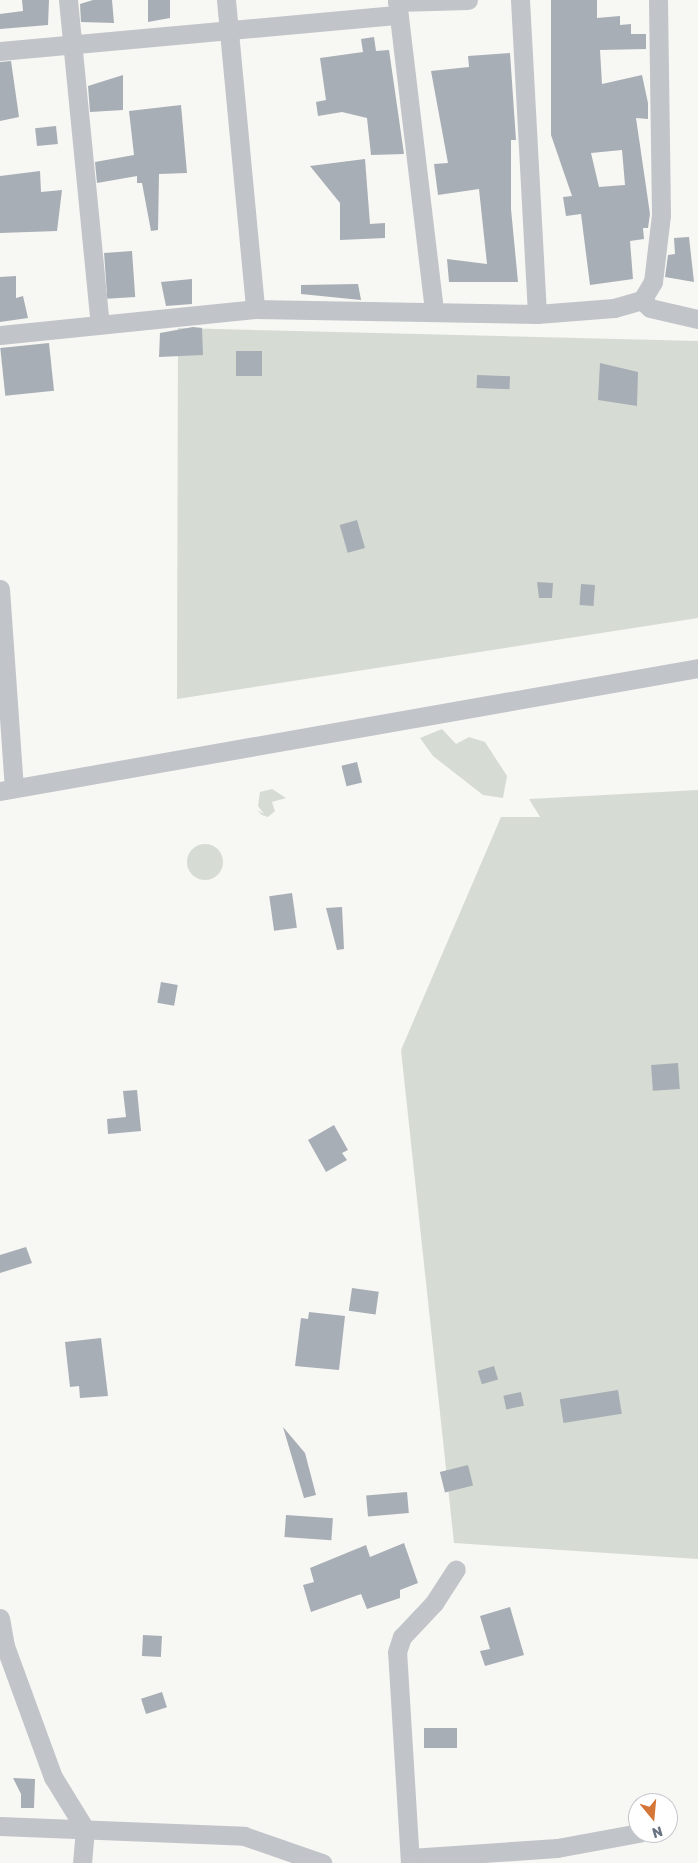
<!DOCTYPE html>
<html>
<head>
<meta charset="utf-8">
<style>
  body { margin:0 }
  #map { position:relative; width:698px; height:1863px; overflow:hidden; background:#f7f7f4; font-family:Rubik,sans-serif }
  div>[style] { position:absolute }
  .green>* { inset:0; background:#d6dcd4 }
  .round { border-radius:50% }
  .building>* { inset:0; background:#a8aeb5; transform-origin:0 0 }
  .minor>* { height:19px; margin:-9.5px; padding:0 9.5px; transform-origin:9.5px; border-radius:9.5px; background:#c1c4c8 }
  span { translate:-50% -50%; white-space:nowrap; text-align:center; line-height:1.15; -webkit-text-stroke:5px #fff; paint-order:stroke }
  .north { position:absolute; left:628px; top:1793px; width:50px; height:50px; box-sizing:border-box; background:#fff; border:1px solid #c3c7cd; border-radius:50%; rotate:163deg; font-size:14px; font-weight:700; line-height:20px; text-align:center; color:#697383 }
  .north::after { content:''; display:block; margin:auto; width:18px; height:22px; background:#d47638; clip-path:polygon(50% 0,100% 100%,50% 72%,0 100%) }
</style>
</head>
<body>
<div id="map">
  <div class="green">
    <i style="clip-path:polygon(178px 328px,698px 341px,698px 618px,177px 699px)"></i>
    <i style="clip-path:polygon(442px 729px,456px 744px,469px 737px,485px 742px,507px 776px,503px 798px,483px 795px,433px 756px,420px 738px)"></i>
    <i style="clip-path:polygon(272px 789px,286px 798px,272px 802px,275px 811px,268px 817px,262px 815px,257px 810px,264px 814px,258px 806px,260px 792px)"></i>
    <i style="clip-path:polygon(698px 790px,698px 1559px,454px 1543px,401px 1050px,501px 817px,540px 817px,529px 799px)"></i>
    <i class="round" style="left:187px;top:844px;width:36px;height:36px"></i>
  </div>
  <div class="building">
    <i style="clip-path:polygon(22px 0,49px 0,48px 25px,0 29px,0 14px,23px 11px)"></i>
    <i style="clip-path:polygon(93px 0,112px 0,114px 23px,81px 22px,80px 4px)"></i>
    <i style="clip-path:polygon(148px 0,170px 0,170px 18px,148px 22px)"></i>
    <i style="clip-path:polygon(evenodd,551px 0,597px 0,597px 18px,620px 16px,620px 25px,631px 24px,631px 34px,646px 34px,646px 49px,600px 50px,602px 84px,642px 75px,648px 103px,648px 119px,636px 118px,650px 214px,648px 228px,643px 228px,644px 239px,630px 241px,633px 279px,590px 285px,581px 214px,566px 216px,563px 197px,572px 196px,551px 135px,551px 0,622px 150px,625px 185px,599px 187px,591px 153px,622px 150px)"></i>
    <i style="clip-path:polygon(374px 37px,376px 51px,389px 50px,404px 154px,371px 155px,367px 118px,342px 112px,318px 116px,316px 102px,326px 100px,320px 58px,363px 52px,361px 39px)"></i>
    <i style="clip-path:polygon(510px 53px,516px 140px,511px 140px,511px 209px,518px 282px,449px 282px,447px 259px,487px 264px,479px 189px,438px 195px,434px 164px,448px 163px,431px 71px,469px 67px,468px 56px)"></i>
    <i style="clip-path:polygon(11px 61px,19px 117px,0 121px,0 62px)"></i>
    <i style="clip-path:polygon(123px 75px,123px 110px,90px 112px,88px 86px)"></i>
    <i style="clip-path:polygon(181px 105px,187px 173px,159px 174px,158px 230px,151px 231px,142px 183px,137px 183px,137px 176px,97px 183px,95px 162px,134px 155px,129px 111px)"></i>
    <i style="left:56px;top:126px;width:18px;height:21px;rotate:84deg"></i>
    <i style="clip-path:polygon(365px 159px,370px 224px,385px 223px,385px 238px,340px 240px,340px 203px,310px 166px)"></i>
    <i style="clip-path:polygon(40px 171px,41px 192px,62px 190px,57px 231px,0 233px,0 176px)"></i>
    <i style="clip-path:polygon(689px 237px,694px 282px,665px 277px,668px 255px,675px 254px,674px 238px)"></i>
    <i style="left:132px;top:251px;width:46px;height:28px;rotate:86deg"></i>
    <i style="clip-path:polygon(16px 276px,16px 298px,23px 296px,28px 318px,0 322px,0 277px)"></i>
    <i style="clip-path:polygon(192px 279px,192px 304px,166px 306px,161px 282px)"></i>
    <i style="clip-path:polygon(358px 284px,361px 300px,301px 294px,301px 285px)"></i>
    <i style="clip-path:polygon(193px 327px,202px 328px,203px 355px,159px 357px,160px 333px)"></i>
    <i style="left:49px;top:343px;width:48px;height:49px;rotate:84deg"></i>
    <i style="left:236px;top:351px;width:26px;height:25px"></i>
    <i style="clip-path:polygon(600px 363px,638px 372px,637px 406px,598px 400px)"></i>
    <i style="left:477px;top:375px;width:33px;height:13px;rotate:2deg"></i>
    <i style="left:357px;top:520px;width:29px;height:18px;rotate:74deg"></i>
    <i style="clip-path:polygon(537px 582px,553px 583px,552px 598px,539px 598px)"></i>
    <i style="left:581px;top:584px;width:14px;height:21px;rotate:4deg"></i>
    <i style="left:357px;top:762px;width:21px;height:16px;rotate:76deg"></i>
    <i style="left:292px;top:893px;width:35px;height:23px;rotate:82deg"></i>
    <i style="clip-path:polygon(342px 907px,344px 949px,337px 950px,326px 908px)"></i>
    <i style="left:161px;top:982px;width:17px;height:21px;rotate:10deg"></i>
    <i style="left:678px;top:1063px;width:26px;height:27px;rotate:86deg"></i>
    <i style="clip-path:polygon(137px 1090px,141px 1131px,108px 1134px,107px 1119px,126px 1117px,123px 1091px)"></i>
    <i style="clip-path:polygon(334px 1125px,348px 1150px,342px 1153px,347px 1160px,326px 1172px,308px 1140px)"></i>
    <i style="clip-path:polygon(26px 1247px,32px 1263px,0 1273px,0 1255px)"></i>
    <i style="left:352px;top:1288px;width:27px;height:23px;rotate:8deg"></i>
    <i style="clip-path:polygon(309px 1312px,345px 1316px,339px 1370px,295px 1366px,301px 1318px,308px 1319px)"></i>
    <i style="clip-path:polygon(101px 1338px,108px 1396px,80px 1398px,79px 1386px,70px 1387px,65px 1342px)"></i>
    <i style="left:494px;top:1366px;width:14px;height:17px;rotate:73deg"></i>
    <i style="left:618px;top:1390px;width:24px;height:59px;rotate:81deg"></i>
    <i style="left:521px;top:1392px;width:14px;height:18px;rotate:78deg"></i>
    <i style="clip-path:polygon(283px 1427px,305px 1453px,316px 1495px,304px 1498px)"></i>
    <i style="left:468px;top:1465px;width:21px;height:29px;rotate:76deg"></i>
    <i style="left:407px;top:1492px;width:21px;height:41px;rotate:85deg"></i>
    <i style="left:286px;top:1515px;width:47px;height:22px;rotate:4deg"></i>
    <i style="clip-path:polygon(404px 1543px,418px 1583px,400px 1590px,400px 1598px,367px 1609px,361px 1594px,311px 1612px,303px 1585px,314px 1582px,310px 1568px,366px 1545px,370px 1557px)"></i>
    <i style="clip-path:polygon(510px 1607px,524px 1655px,485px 1666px,480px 1651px,490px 1649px,480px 1616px)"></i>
    <i style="left:143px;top:1635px;width:19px;height:21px;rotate:3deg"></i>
    <i style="left:162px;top:1692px;width:16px;height:22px;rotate:72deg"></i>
    <i style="left:424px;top:1728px;width:33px;height:20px"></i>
    <i style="clip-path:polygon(13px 1778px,35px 1779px,34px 1808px,21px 1808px,21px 1794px)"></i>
  </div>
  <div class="minor">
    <i style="left:68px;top:0;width:326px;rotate:84.4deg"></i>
    <i style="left:226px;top:0;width:310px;rotate:84.6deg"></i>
    <i style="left:397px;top:0;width:314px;rotate:83.2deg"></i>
    <i style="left:520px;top:0;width:314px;rotate:86.9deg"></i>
    <i style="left:397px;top:2px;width:71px;rotate:-1.6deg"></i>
    <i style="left:0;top:51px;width:400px;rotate:-5.2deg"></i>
    <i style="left:642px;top:300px;width:11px;rotate:45deg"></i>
    <i style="left:650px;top:308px;width:49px;rotate:12.9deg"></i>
    <i style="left:0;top:335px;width:256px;rotate:-5.8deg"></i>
    <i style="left:255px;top:309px;width:282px;rotate:1deg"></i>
    <i style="left:537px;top:314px;width:77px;rotate:-4.5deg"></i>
    <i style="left:614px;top:308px;width:29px;rotate:-16deg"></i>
    <i style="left:642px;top:300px;width:21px;rotate:-59deg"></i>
    <i style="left:653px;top:282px;width:67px;rotate:-83.2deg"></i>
    <i style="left:661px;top:215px;width:215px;rotate:-90.8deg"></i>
    <i style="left:0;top:589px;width:199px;rotate:86deg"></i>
    <i style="left:0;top:791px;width:709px;rotate:-9.99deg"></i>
    <i style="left:0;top:1618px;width:28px;rotate:80deg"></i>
    <i style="left:5px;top:1646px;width:140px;rotate:69.9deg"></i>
    <i style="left:53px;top:1777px;width:61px;rotate:58.4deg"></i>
    <i style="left:85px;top:1829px;width:34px;rotate:95deg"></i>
    <i style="left:0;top:1826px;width:244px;rotate:2.3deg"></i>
    <i style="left:244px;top:1836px;width:83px;rotate:19.1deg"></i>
    <i style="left:410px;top:1858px;width:147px;rotate:-3.9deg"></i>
    <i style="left:557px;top:1848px;width:83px;rotate:-10.4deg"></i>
    <i style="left:410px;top:1863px;width:211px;rotate:-93.5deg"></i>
    <i style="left:397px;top:1652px;width:16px;rotate:-72deg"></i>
    <i style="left:402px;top:1637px;width:47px;rotate:-46.7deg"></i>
    <i style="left:434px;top:1603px;width:40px;rotate:-57.1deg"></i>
  </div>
  <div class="north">N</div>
</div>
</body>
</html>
